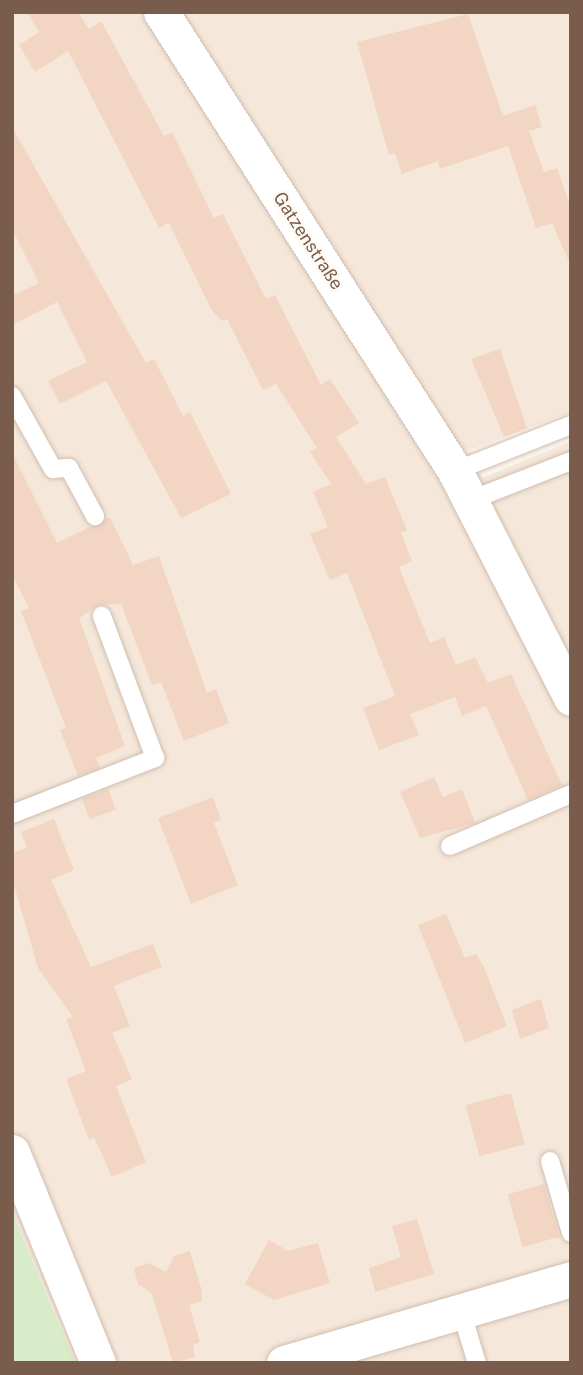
<!DOCTYPE html>
<html>
<head>
<meta charset="utf-8">
<style>
  body { margin:0 }
  #map { position:relative; width:583px; height:1375px; overflow:hidden; background:#fdf6ec; font-family:"Public Sans",sans-serif }
  div>[style] { position:absolute }
  .residential>* { inset:0; background:#f5e8da }
  .green>* { inset:0; background:#d8ecc9 }
  .building>* { inset:0; background:#f3d5c3; transform-origin:0 0 }
  .roads { filter:drop-shadow(0 0 2px #d1beb0) drop-shadow(0 0 2px #d1beb0) }
  .lane>* { height:18px; margin:-9px; padding:0 9px; transform-origin:9px; border-radius:9px; background:#fff }
  .street>* { height:35px; margin:-17.5px; padding:0 17.5px; transform-origin:17.5px; border-radius:17.5px; background:#fff }
  span { translate:-50% -50%; white-space:nowrap; text-align:center; line-height:1.15; -webkit-text-stroke:6px #fffaf3; paint-order:stroke }
  .street-label { font-size:18px; color:#7a5c4d }
  .frame { position:absolute; inset:0; border:14px solid #7a5c4d; pointer-events:none }
</style>
</head>
<body>
<div id="map">
  <div class="residential">
    <i style="clip-path:polygon(12px 12px,571px 12px,571px 412px,464px 452px,482px 478px,571px 441px,571px 1363px,76px 1363px,12px 1212px)"></i>
  </div>
  <div class="green">
    <i style="clip-path:polygon(12px 1212px,52px 1308px,76px 1363px,12px 1363px)"></i>
  </div>
  <div class="building">
    <i style="clip-path:polygon(27px 12px,78px 12px,89px 29px,101px 21px,164px 136px,172px 132px,214px 218px,223px 214px,266px 299px,275px 295px,321px 385px,330px 379px,359px 423px,336px 437px,366px 484px,385px 477px,407px 530px,401px 533px,412px 561px,399px 567px,430px 643px,444px 637px,456px 665px,475px 657px,488px 683px,511px 674px,562px 785px,528px 800px,486px 706px,462px 716px,455px 697px,410px 714px,419px 735px,379px 750px,363px 708px,395px 696px,347px 573px,330px 580px,310px 534px,328px 527px,313px 492px,331px 484px,310px 452px,317px 448px,276px 384px,263px 390px,227px 319px,222px 321px,211px 309px,169px 223px,159px 228px,68px 51px,35px 72px,19px 45px,39px 32px)"></i>
    <i style="clip-path:polygon(468px 14px,503px 116px,535px 105px,542px 127px,529px 131px,544px 172px,557px 168px,571px 208px,571px 266px,552px 223px,536px 228px,508px 146px,440px 169px,438px 161px,402px 174px,395px 153px,389px 155px,357px 42px)"></i>
    <i style="clip-path:polygon(12px 127px,146px 363px,154px 359px,183px 416px,190px 412px,231px 494px,181px 518px,106px 381px,60px 404px,48px 381px,87px 362px,57px 302px,12px 325px,12px 296px,39px 283px,12px 229px)"></i>
    <i style="clip-path:polygon(500px 349px,527px 428px,504px 437px,471px 359px)"></i>
    <i style="clip-path:polygon(12px 453px,57px 543px,110px 517px,133px 565px,159px 556px,207px 693px,216px 689px,229px 723px,184px 741px,161px 682px,152px 685px,121px 604px,99px 605px,79px 618px,125px 746px,96px 758px,100px 768px,78px 776px,60px 730px,66px 728px,21px 611px,29px 608px,12px 575px)"></i>
    <i style="clip-path:polygon(434px 777px,443px 797px,462px 789px,475px 823px,420px 838px,400px 792px)"></i>
    <i style="left:108px;top:789px;width:22px;height:28px;rotate:69deg"></i>
    <i style="clip-path:polygon(213px 797px,221px 820px,214px 823px,238px 885px,191px 904px,158px 818px)"></i>
    <i style="clip-path:polygon(54px 819px,74px 870px,51px 880px,91px 967px,153px 944px,162px 967px,114px 986px,130px 1026px,112px 1033px,132px 1079px,116px 1086px,146px 1162px,112px 1177px,94px 1137px,89px 1140px,66px 1079px,86px 1071px,66px 1019px,73px 1017px,38px 968px,12px 878px,12px 853px,27px 848px,21px 832px)"></i>
    <i style="clip-path:polygon(446px 914px,465px 958px,476px 954px,484px 967px,507px 1026px,465px 1043px,418px 925px)"></i>
    <i style="clip-path:polygon(541px 999px,549px 1028px,520px 1039px,512px 1010px)"></i>
    <i style="left:511px;top:1093px;width:53px;height:47px;rotate:75deg"></i>
    <i style="left:544px;top:1184px;width:55px;height:38px;rotate:74deg"></i>
    <i style="clip-path:polygon(417px 1219px,434px 1274px,375px 1292px,369px 1268px,401px 1257px,392px 1226px)"></i>
    <i style="clip-path:polygon(269px 1240px,288px 1251px,318px 1243px,330px 1283px,274px 1300px,245px 1284px)"></i>
    <i style="clip-path:polygon(190px 1251px,202px 1291px,202px 1301px,189px 1305px,200px 1342px,193px 1345px,195px 1357px,173px 1363px,152px 1294px,138px 1284px,134px 1268px,149px 1263px,166px 1272px,174px 1256px)"></i>
  </div>
  <div class="roads">
    <div class="lane">
      <i style="left:12px;top:396px;width:84px;rotate:60.7deg"></i>
      <i style="left:53px;top:469px;width:16px;rotate:-4deg"></i>
      <i style="left:69px;top:468px;width:55px;rotate:61.6deg"></i>
      <i style="left:455px;top:471px;width:125px;rotate:-21.6deg"></i>
      <i style="left:471px;top:500px;width:107px;rotate:-21.3deg"></i>
      <i style="left:12px;top:814px;width:154px;rotate:-21.4deg"></i>
      <i style="left:155px;top:758px;width:152px;rotate:-110.5deg"></i>
      <i style="left:450px;top:846px;width:132px;rotate:-23.3deg"></i>
      <i style="left:550px;top:1161px;width:75px;rotate:73.7deg"></i>
      <i style="left:462px;top:1314px;width:51px;rotate:73deg"></i>
    </div>
    <div class="street">
      <i style="left:161px;top:12px;width:545px;rotate:57.36deg"></i>
      <i style="left:455px;top:471px;width:255px;rotate:62.9deg"></i>
      <i style="left:12px;top:1152px;width:228px;rotate:67.8deg"></i>
      <i style="left:284px;top:1363px;width:299px;rotate:-16.3deg"></i>
    </div>
  </div>
  <div class="street-label">
    <span style="left:308px;top:241px;rotate:57deg">Gatzenstraße</span>
  </div>
  <div class="frame"></div>
</div>
</body>
</html>
